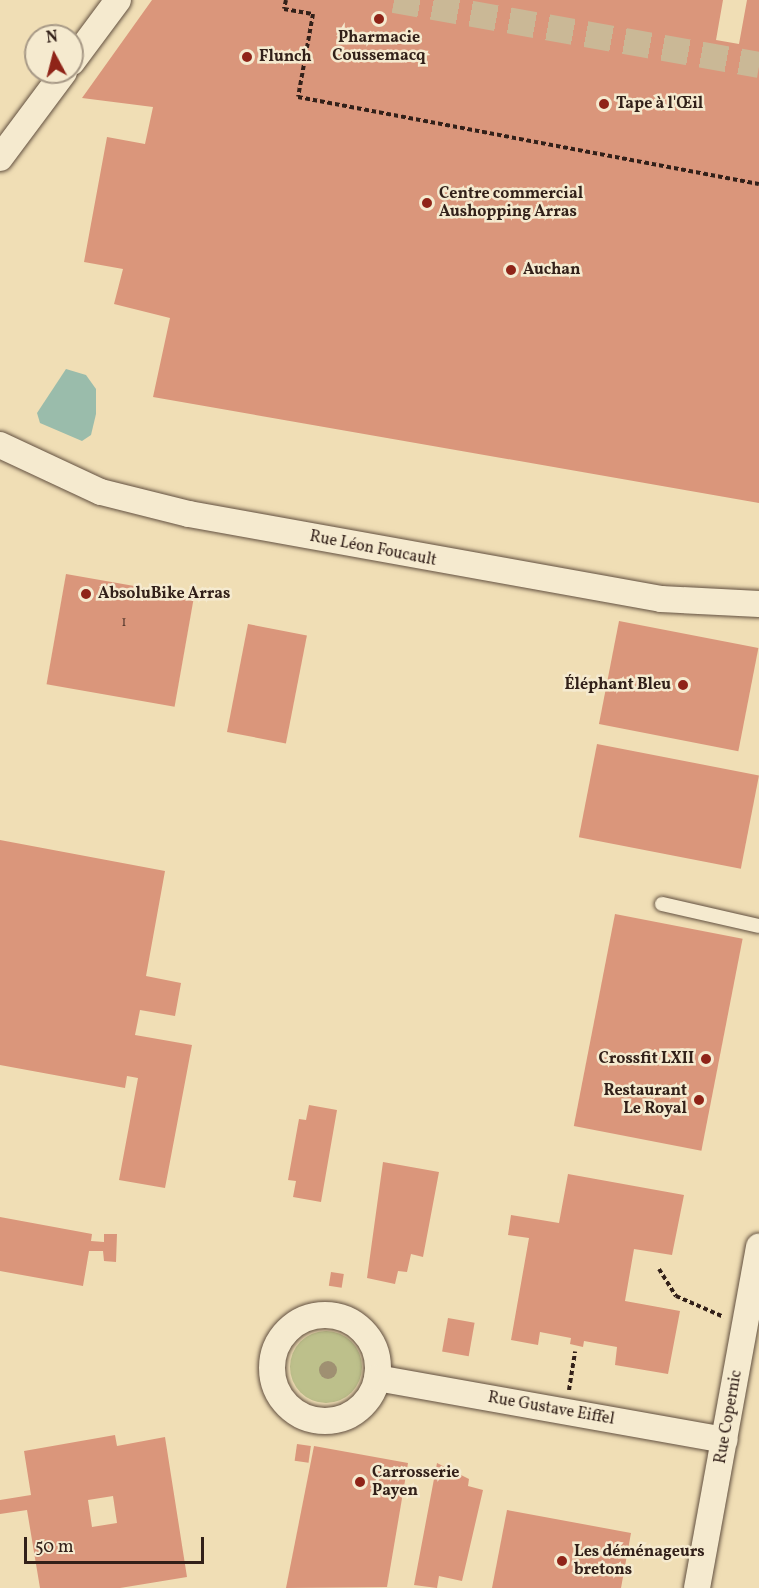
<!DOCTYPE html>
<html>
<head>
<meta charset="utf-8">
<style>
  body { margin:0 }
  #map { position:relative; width:759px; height:1588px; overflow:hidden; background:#f0deb5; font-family:Vollkorn,serif }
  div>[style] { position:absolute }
  .green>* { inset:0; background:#bdc08b }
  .round { border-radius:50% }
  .water>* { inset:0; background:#9abcab }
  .building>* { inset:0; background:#da967b; transform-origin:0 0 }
  .street-tunnel>* { height:26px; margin-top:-13px; transform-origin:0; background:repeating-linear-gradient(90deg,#cab896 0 26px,transparent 0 39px) }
  .path>* { height:4px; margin-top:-2px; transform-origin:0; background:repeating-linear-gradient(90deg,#322019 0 4.5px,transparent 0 7.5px) }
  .roads { filter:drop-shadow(0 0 2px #625040) drop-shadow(0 0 2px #625040) }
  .lane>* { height:14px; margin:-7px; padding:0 7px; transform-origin:7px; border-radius:7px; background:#f5eacf }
  .street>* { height:26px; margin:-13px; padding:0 13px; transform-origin:13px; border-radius:13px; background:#f5eacf }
  .street>.ring { margin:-13px; padding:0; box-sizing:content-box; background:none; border:26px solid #f5eacf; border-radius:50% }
  .trees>* { width:18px; height:18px; margin:-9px; border-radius:50%; background:#9f9072 }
  .dots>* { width:16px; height:16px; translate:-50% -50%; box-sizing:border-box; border:3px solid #f5eacf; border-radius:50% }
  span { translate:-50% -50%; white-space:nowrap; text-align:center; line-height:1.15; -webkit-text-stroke:5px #f5eacf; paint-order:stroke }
  .number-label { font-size:14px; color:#5c3e32 }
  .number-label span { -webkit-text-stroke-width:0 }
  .poi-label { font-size:16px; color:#322019; font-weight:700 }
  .left { translate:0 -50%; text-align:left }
  .right { translate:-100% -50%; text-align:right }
  .street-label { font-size:16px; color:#322019 }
  .north { position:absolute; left:24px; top:24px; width:60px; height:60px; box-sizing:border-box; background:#f5eacf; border:2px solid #a79986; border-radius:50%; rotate:353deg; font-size:16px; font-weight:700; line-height:24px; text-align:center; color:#322019 }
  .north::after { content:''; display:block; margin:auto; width:21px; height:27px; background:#8f2418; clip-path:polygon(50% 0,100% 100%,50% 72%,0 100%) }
  .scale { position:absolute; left:24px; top:1537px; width:180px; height:27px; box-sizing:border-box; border:3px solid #322019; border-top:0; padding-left:8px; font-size:18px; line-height:21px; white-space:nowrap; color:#322019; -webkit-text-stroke:4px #f5eacf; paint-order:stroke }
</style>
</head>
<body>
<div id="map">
  <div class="green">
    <i class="round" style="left:290px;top:1331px;width:72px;height:72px"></i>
  </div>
  <div class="water">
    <i style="clip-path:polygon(66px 369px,86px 375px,96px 389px,96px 414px,91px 435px,82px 441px,40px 423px,37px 413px)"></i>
  </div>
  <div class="building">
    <i style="clip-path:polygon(152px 0,723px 0,716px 40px,739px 44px,747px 0,759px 0,759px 503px,153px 397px,170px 318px,114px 304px,123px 269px,84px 262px,107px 137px,145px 144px,153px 107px,82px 98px)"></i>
    <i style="left:66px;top:574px;width:130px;height:112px;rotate:10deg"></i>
    <i style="left:619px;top:621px;width:142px;height:105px;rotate:11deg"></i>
    <i style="left:248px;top:624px;width:60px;height:110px;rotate:11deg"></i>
    <i style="left:597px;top:744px;width:165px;height:95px;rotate:11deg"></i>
    <i style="clip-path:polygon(0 840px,165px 871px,146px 976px,181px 983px,175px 1016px,140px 1010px,135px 1035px,192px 1045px,165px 1188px,119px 1180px,138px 1078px,127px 1076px,125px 1088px,0 1065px)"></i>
    <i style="left:615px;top:914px;width:130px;height:216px;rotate:11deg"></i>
    <i style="clip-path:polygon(309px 1105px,337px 1110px,321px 1202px,293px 1197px,296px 1181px,288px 1180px,299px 1119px,306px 1120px)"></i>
    <i style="clip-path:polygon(383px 1162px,439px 1172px,423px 1257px,411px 1254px,407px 1272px,398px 1271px,395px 1284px,367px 1278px)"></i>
    <i style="clip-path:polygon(568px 1174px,684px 1195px,672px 1255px,634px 1249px,625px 1301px,680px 1311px,668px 1374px,615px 1365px,617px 1347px,584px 1341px,583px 1347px,570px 1344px,571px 1338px,540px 1332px,538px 1345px,511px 1340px,529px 1238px,508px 1235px,511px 1215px,559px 1223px)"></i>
    <i style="clip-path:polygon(0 1217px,92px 1234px,91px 1241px,104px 1242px,104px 1234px,117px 1234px,116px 1262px,104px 1261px,103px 1251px,89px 1251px,83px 1286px,0 1271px)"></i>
    <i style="left:331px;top:1272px;width:13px;height:14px;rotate:9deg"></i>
    <i style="left:448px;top:1318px;width:27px;height:34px;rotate:10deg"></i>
    <i style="clip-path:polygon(evenodd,115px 1435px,117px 1446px,165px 1437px,187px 1577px,120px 1588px,40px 1588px,27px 1510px,0 1514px,0 1500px,31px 1495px,24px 1451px,115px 1435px,113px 1496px,117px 1523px,92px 1527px,88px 1500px,113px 1496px)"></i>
    <i style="left:297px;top:1444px;width:14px;height:17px;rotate:8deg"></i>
    <i style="clip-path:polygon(314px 1446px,408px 1463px,387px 1587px,286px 1588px)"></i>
    <i style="clip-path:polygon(437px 1463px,469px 1479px,468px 1486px,483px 1490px,462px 1581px,439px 1576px,437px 1588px,414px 1585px)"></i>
    <i style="clip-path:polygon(507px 1510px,631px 1533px,621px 1588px,492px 1588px)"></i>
  </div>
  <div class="street-tunnel">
    <i style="left:394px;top:0;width:371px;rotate:10.1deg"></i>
  </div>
  <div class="path">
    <i style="left:286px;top:0;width:9px;rotate:103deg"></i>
    <i style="left:284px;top:9px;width:29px;rotate:10deg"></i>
    <i style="left:313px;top:14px;width:84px;rotate:100.2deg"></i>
    <i style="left:298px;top:97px;width:469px;rotate:10.7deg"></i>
    <i style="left:659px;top:1269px;width:32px;rotate:58deg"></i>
    <i style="left:676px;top:1296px;width:52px;rotate:23.6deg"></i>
    <i style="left:569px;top:1390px;width:39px;rotate:-81deg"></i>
  </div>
  <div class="roads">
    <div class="lane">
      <i style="left:662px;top:904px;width:99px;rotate:12.8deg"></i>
    </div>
    <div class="street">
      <i style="left:72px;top:62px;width:77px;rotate:-53.4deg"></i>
      <i style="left:0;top:158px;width:107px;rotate:-53.3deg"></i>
      <i style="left:0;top:445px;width:111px;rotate:25deg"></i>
      <i style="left:101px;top:492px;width:91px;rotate:14deg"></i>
      <i style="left:189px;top:514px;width:480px;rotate:10.2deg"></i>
      <i style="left:661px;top:599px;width:98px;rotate:2.9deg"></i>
      <i class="ring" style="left:272px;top:1315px;width:80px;height:80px"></i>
      <i style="left:377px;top:1378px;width:353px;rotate:10.1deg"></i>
      <i style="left:697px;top:1588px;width:347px;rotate:-79.7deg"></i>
    </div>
  </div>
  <div class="trees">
    <i style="left:328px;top:1370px"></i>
  </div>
  <div class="dots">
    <i style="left:379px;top:19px;background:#8f2418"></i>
    <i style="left:247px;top:57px;background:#8f2418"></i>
    <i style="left:604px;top:104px;background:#8f2418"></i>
    <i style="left:427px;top:203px;background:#8f2418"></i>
    <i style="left:511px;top:270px;background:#8f2418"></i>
    <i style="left:86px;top:594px;background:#8f2418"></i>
    <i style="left:683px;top:685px;background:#8f2418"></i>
    <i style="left:706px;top:1059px;background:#8f2418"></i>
    <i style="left:699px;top:1100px;background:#8f2418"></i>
    <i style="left:360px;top:1482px;background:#8f2418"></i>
    <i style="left:562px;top:1561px;background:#8f2418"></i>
  </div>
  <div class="number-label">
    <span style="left:124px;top:623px">1</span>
  </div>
  <div class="poi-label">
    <span style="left:379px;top:47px">Pharmacie<br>Coussemacq</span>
    <span class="left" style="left:259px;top:57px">Flunch</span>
    <span class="left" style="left:616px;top:104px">Tape à l'Œil</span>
    <span class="left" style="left:439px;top:203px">Centre commercial<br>Aushopping Arras</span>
    <span class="left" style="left:523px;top:270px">Auchan</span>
    <span class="left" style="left:98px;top:594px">AbsoluBike Arras</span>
    <span class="right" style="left:671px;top:685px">Éléphant Bleu</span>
    <span class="right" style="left:694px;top:1059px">Crossfit LXII</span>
    <span class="right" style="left:687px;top:1100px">Restaurant<br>Le Royal</span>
    <span class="left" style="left:372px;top:1482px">Carrosserie<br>Payen</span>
    <span class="left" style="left:574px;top:1561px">Les déménageurs<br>bretons</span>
  </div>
  <div class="street-label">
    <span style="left:373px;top:549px;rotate:11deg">Rue Léon Foucault</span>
    <span style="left:551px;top:1409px;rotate:10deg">Rue Gustave Eiffel</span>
    <span style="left:729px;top:1417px;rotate:-80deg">Rue Copernic</span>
  </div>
  <div class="north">N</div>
  <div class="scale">50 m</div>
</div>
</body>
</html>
